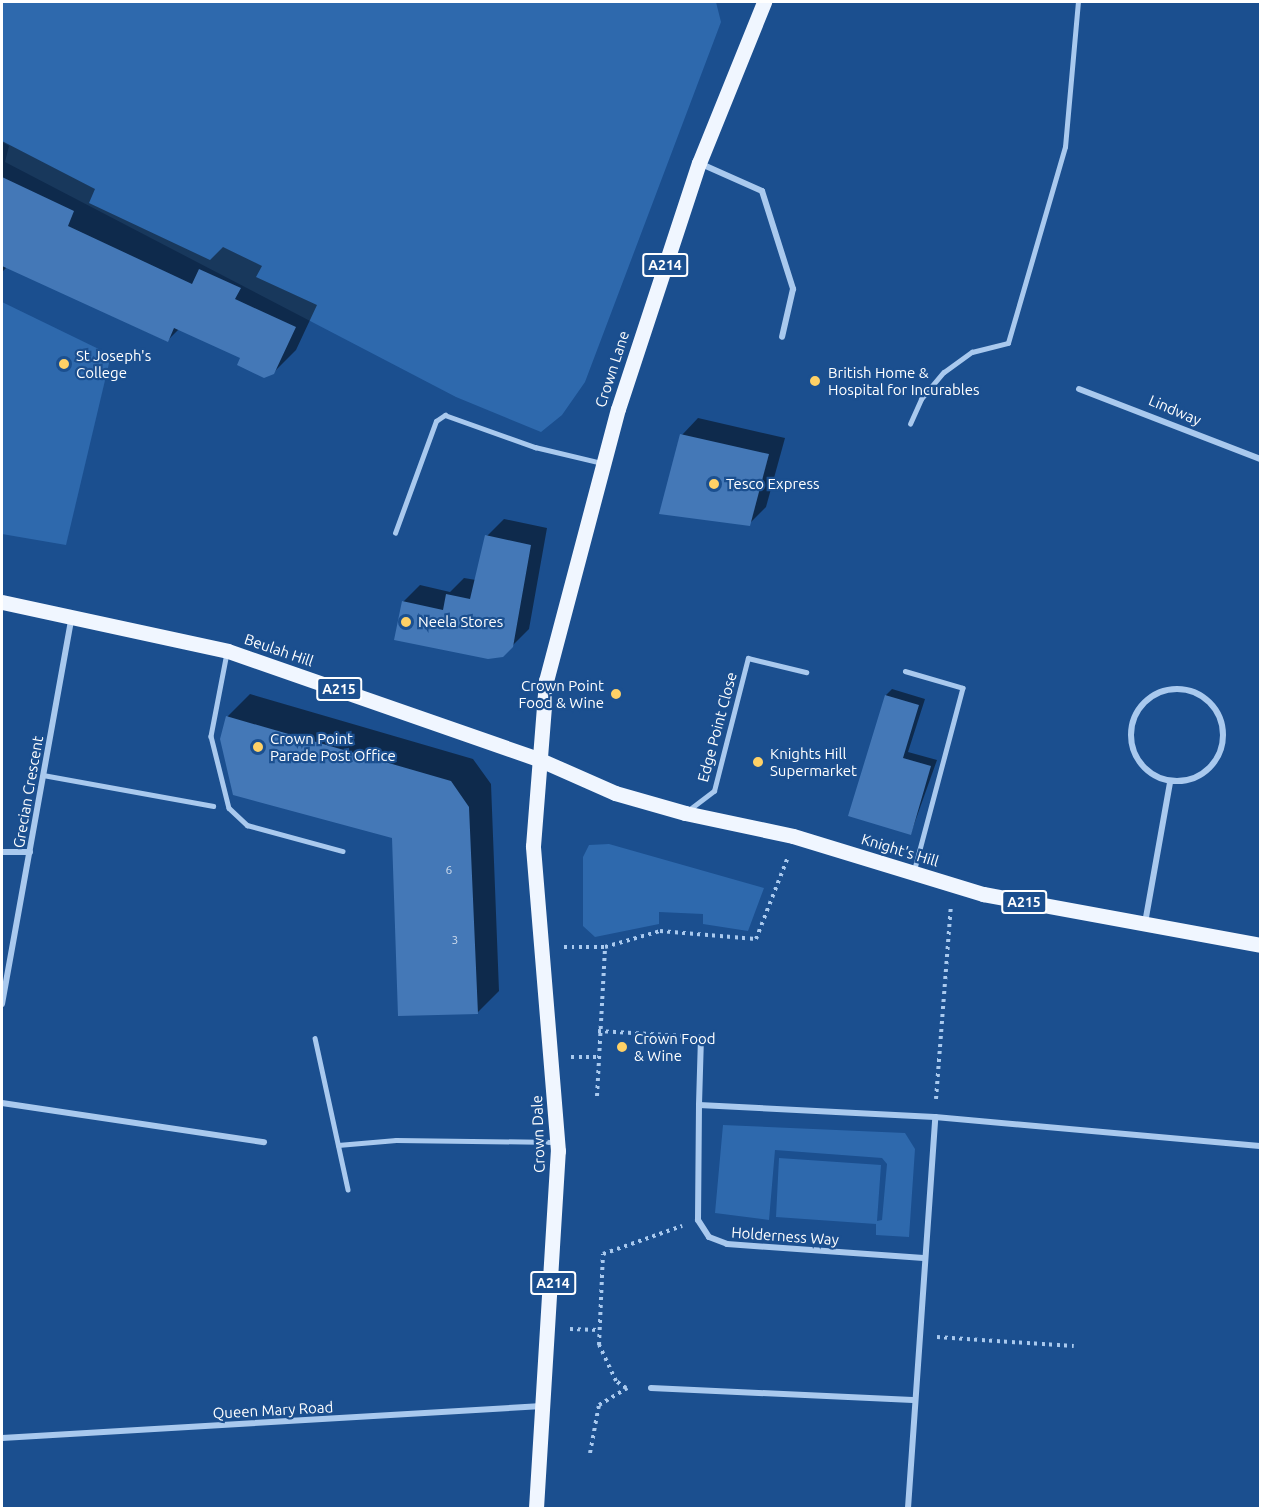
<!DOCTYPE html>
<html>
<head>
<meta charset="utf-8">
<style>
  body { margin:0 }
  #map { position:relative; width:1262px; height:1510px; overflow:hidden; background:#1b4f8f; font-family:Ubuntu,sans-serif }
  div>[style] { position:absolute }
  .green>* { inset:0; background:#2e69ad }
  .shadow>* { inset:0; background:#0007 }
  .building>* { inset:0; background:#4478b7 }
  .path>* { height:4px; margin-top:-2px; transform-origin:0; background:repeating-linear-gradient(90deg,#a9c9ee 0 3px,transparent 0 7.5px) }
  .service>* { height:4.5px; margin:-2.25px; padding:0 2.25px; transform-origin:2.25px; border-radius:2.25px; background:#a9c9ee }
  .minor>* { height:6px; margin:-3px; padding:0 3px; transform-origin:3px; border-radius:3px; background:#a9c9ee }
  .minor>.ring { margin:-3px; padding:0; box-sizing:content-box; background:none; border:6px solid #a9c9ee; border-radius:50% }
  .primary>* { height:15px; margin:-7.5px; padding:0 7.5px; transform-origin:7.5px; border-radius:7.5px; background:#f0f6ff }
  .dots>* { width:16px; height:16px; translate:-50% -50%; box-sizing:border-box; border:3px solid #1b4f8f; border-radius:50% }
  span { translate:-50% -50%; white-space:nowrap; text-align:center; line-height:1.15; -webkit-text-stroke:4.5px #1b4f8f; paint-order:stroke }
  .number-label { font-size:12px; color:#d0dded }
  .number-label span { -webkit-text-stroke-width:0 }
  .shield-label span { padding:2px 4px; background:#1b4f8f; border:2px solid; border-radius:4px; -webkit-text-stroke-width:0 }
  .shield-label { font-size:14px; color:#fff; font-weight:700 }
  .poi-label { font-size:15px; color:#fff }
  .left { translate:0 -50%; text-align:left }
  .right { translate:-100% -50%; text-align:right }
  .street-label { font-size:15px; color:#fff }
  .frame { position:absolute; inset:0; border:3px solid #fff; pointer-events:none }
</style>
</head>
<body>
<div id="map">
  <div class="green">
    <i style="clip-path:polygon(2px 2px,716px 2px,721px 22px,585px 382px,562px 415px,541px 432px,456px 397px,5px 162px,9px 146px,2px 142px)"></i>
    <i style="clip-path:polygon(2px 302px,111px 355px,66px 545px,2px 534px)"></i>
    <i style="clip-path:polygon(609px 844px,764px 888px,748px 931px,703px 924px,703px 914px,659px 912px,659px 924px,595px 937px,583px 926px,583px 857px,589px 845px)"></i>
    <i style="clip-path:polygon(723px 1125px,905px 1133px,915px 1149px,909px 1237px,876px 1235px,876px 1224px,776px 1217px,779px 1158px,881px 1165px,877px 1221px,882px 1220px,887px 1164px,882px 1158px,775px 1150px,769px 1220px,715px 1213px)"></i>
  </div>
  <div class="shadow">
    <i style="clip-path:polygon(2px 141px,95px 189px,89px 203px,210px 260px,223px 247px,262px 266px,256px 277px,317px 305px,296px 350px,273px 373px,180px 328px,167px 341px,7px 267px,2px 272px)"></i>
    <i style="clip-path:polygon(698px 418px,785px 438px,766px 507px,749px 524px,682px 435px)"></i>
    <i style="clip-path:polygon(504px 519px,547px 528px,529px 629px,503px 655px,403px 602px,420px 585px,450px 592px,464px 578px,476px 580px,487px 536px)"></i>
    <i style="clip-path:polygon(892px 689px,925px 699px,908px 752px,937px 760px,911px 833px,886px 695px)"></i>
    <i style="clip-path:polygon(250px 694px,473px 759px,491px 784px,499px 991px,477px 1013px,393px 837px,222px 739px,228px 716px)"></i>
  </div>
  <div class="building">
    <i style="clip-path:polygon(2px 177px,74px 211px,68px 226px,192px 284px,199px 269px,241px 288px,235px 299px,296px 327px,274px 374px,264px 378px,237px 365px,240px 358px,174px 328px,168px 342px,2px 266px)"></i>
    <i style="clip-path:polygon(680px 434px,769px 454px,750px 526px,659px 514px)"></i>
    <i style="clip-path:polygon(485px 535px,531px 545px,513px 647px,503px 657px,488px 659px,394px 640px,402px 601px,443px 610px,446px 594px,470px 599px)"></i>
    <i style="clip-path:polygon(885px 695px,919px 705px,903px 758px,931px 766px,911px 835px,848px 816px)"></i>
    <i style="clip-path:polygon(226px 716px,451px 781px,469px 807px,478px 1014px,398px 1016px,392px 838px,233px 795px,220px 739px)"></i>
  </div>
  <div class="path">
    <i style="left:564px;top:947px;width:41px"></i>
    <i style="left:598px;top:1031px;width:87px;rotate:3.3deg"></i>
    <i style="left:571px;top:1057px;width:26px"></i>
    <i style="left:597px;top:1096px;width:149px;rotate:-86.9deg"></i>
    <i style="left:605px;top:947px;width:57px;rotate:-16.2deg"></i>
    <i style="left:660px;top:931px;width:96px;rotate:4.8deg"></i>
    <i style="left:756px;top:939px;width:88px;rotate:-68.7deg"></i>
    <i style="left:936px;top:1099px;width:194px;rotate:-85.6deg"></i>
    <i style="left:570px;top:1329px;width:29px;rotate:2deg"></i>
    <i style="left:937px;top:1337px;width:137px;rotate:3.8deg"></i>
    <i style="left:626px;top:1388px;width:12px;rotate:-145deg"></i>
    <i style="left:616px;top:1381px;width:40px;rotate:-115deg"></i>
    <i style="left:599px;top:1345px;width:91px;rotate:-87.5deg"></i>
    <i style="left:603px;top:1254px;width:84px;rotate:-19.5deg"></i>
    <i style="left:590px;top:1453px;width:49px;rotate:-79.4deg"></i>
    <i style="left:599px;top:1405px;width:33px;rotate:-31deg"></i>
  </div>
  <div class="service">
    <i style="left:910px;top:424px;width:27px;rotate:-66deg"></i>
    <i style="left:921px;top:399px;width:35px;rotate:-50deg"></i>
    <i style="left:944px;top:372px;width:34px;rotate:-36deg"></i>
    <i style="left:972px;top:352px;width:37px;rotate:-14deg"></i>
    <i style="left:1008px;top:343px;width:204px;rotate:-73.8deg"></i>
    <i style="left:1065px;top:147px;width:146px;rotate:-84.9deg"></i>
    <i style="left:395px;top:533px;width:119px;rotate:-69.9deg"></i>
    <i style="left:436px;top:421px;width:11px;rotate:-34deg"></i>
    <i style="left:445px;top:415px;width:96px;rotate:19.6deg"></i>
    <i style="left:535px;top:447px;width:69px;rotate:13.4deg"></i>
    <i style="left:227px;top:653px;width:85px;rotate:100.9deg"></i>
    <i style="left:211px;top:736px;width:74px;rotate:76deg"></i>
    <i style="left:229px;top:808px;width:25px;rotate:43deg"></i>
    <i style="left:247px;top:825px;width:99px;rotate:15.2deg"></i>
    <i style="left:905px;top:671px;width:60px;rotate:16.3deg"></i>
    <i style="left:963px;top:688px;width:190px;rotate:104.9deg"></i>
    <i style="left:43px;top:775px;width:173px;rotate:10.3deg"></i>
    <i style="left:690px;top:809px;width:30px;rotate:-37deg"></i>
    <i style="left:714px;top:791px;width:137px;rotate:-75.7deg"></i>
    <i style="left:748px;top:658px;width:60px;rotate:13.6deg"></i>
    <i style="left:315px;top:1038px;width:155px;rotate:77.7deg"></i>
    <i style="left:338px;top:1145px;width:58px;rotate:-4.9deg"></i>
    <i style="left:396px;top:1140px;width:158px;rotate:0.7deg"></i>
  </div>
  <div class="minor">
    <i style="left:699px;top:163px;width:69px;rotate:24deg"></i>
    <i style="left:762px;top:191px;width:103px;rotate:72.4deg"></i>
    <i style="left:793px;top:289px;width:49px;rotate:102.9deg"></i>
    <i style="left:1079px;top:389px;width:194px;rotate:21.1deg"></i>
    <i class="ring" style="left:1131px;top:689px;width:86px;height:86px"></i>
    <i style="left:2px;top:852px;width:28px"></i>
    <i style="left:1145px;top:923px;width:143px;rotate:-79.9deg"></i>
    <i style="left:2px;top:1004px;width:391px;rotate:-79.8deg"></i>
    <i style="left:701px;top:1037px;width:68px;rotate:91.7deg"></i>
    <i style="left:699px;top:1105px;width:236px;rotate:2.9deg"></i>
    <i style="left:935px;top:1117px;width:326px;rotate:5.1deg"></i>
    <i style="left:2px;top:1103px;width:265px;rotate:8.5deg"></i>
    <i style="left:699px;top:1105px;width:115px;rotate:90.5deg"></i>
    <i style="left:698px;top:1220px;width:20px;rotate:57deg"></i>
    <i style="left:709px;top:1237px;width:19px;rotate:21deg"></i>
    <i style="left:727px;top:1244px;width:197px;rotate:4.1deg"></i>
    <i style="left:651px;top:1388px;width:262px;rotate:2.6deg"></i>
    <i style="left:2px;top:1438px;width:541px;rotate:-3.39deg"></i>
    <i style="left:908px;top:1508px;width:392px;rotate:-86deg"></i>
  </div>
  <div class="primary">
    <i style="left:2px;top:602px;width:231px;rotate:12.2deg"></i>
    <i style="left:228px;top:651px;width:328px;rotate:19.2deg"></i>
    <i style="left:538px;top:759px;width:84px;rotate:23.8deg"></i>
    <i style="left:615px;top:793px;width:73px;rotate:15.9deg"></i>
    <i style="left:685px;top:813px;width:110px;rotate:12deg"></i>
    <i style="left:793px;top:836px;width:199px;rotate:17deg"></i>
    <i style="left:983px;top:894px;width:282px;rotate:10.4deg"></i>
    <i style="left:536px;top:1508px;width:358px;rotate:-86.5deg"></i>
    <i style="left:558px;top:1151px;width:306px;rotate:-94.7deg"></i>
    <i style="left:533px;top:846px;width:166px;rotate:-85.5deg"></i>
    <i style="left:546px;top:681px;width:281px;rotate:-75.2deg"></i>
    <i style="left:618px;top:409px;width:259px;rotate:-71.8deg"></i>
    <i style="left:699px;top:163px;width:174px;rotate:-68deg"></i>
  </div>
  <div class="dots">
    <i style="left:64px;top:364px;background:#ffd166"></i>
    <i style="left:815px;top:381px;background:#ffd166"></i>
    <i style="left:714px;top:484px;background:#ffd166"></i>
    <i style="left:406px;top:622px;background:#ffd166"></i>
    <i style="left:616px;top:694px;background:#ffd166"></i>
    <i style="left:258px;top:747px;background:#ffd166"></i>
    <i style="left:758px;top:762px;background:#ffd166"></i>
    <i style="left:622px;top:1047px;background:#ffd166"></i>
  </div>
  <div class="number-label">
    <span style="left:449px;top:870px">6</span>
    <span style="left:455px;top:940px">3</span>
  </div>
  <div class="shield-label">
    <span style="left:665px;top:265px">A214</span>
    <span style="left:339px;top:689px">A215</span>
    <span style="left:1024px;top:902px">A215</span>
    <span style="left:553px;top:1283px">A214</span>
  </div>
  <div class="poi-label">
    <span class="left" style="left:76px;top:364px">St Joseph's<br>College</span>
    <span class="left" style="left:828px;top:381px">British Home &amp;<br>Hospital for Incurables</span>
    <span class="left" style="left:726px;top:484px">Tesco Express</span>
    <span class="left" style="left:418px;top:622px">Neela Stores</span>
    <span class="right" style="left:604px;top:694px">Crown Point<br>Food &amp; Wine</span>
    <span class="left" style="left:270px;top:747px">Crown Point<br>Parade Post Office</span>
    <span class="left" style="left:770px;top:762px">Knights Hill<br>Supermarket</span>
    <span class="left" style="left:634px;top:1047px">Crown Food<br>&amp; Wine</span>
  </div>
  <div class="street-label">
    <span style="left:612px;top:369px;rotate:-72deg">Crown Lane</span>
    <span style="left:1175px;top:410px;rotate:23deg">Lindway</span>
    <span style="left:279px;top:650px;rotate:19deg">Beulah Hill</span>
    <span style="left:717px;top:727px;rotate:-75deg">Edge Point Close</span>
    <span style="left:28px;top:792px;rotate:-80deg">Grecian Crescent</span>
    <span style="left:900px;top:850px;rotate:17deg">Knight's Hill</span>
    <span style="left:538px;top:1134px;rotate:-92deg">Crown Dale</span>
    <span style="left:785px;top:1236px;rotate:4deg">Holderness Way</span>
    <span style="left:273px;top:1410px;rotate:-3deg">Queen Mary Road</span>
  </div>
  <div class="frame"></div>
</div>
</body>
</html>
